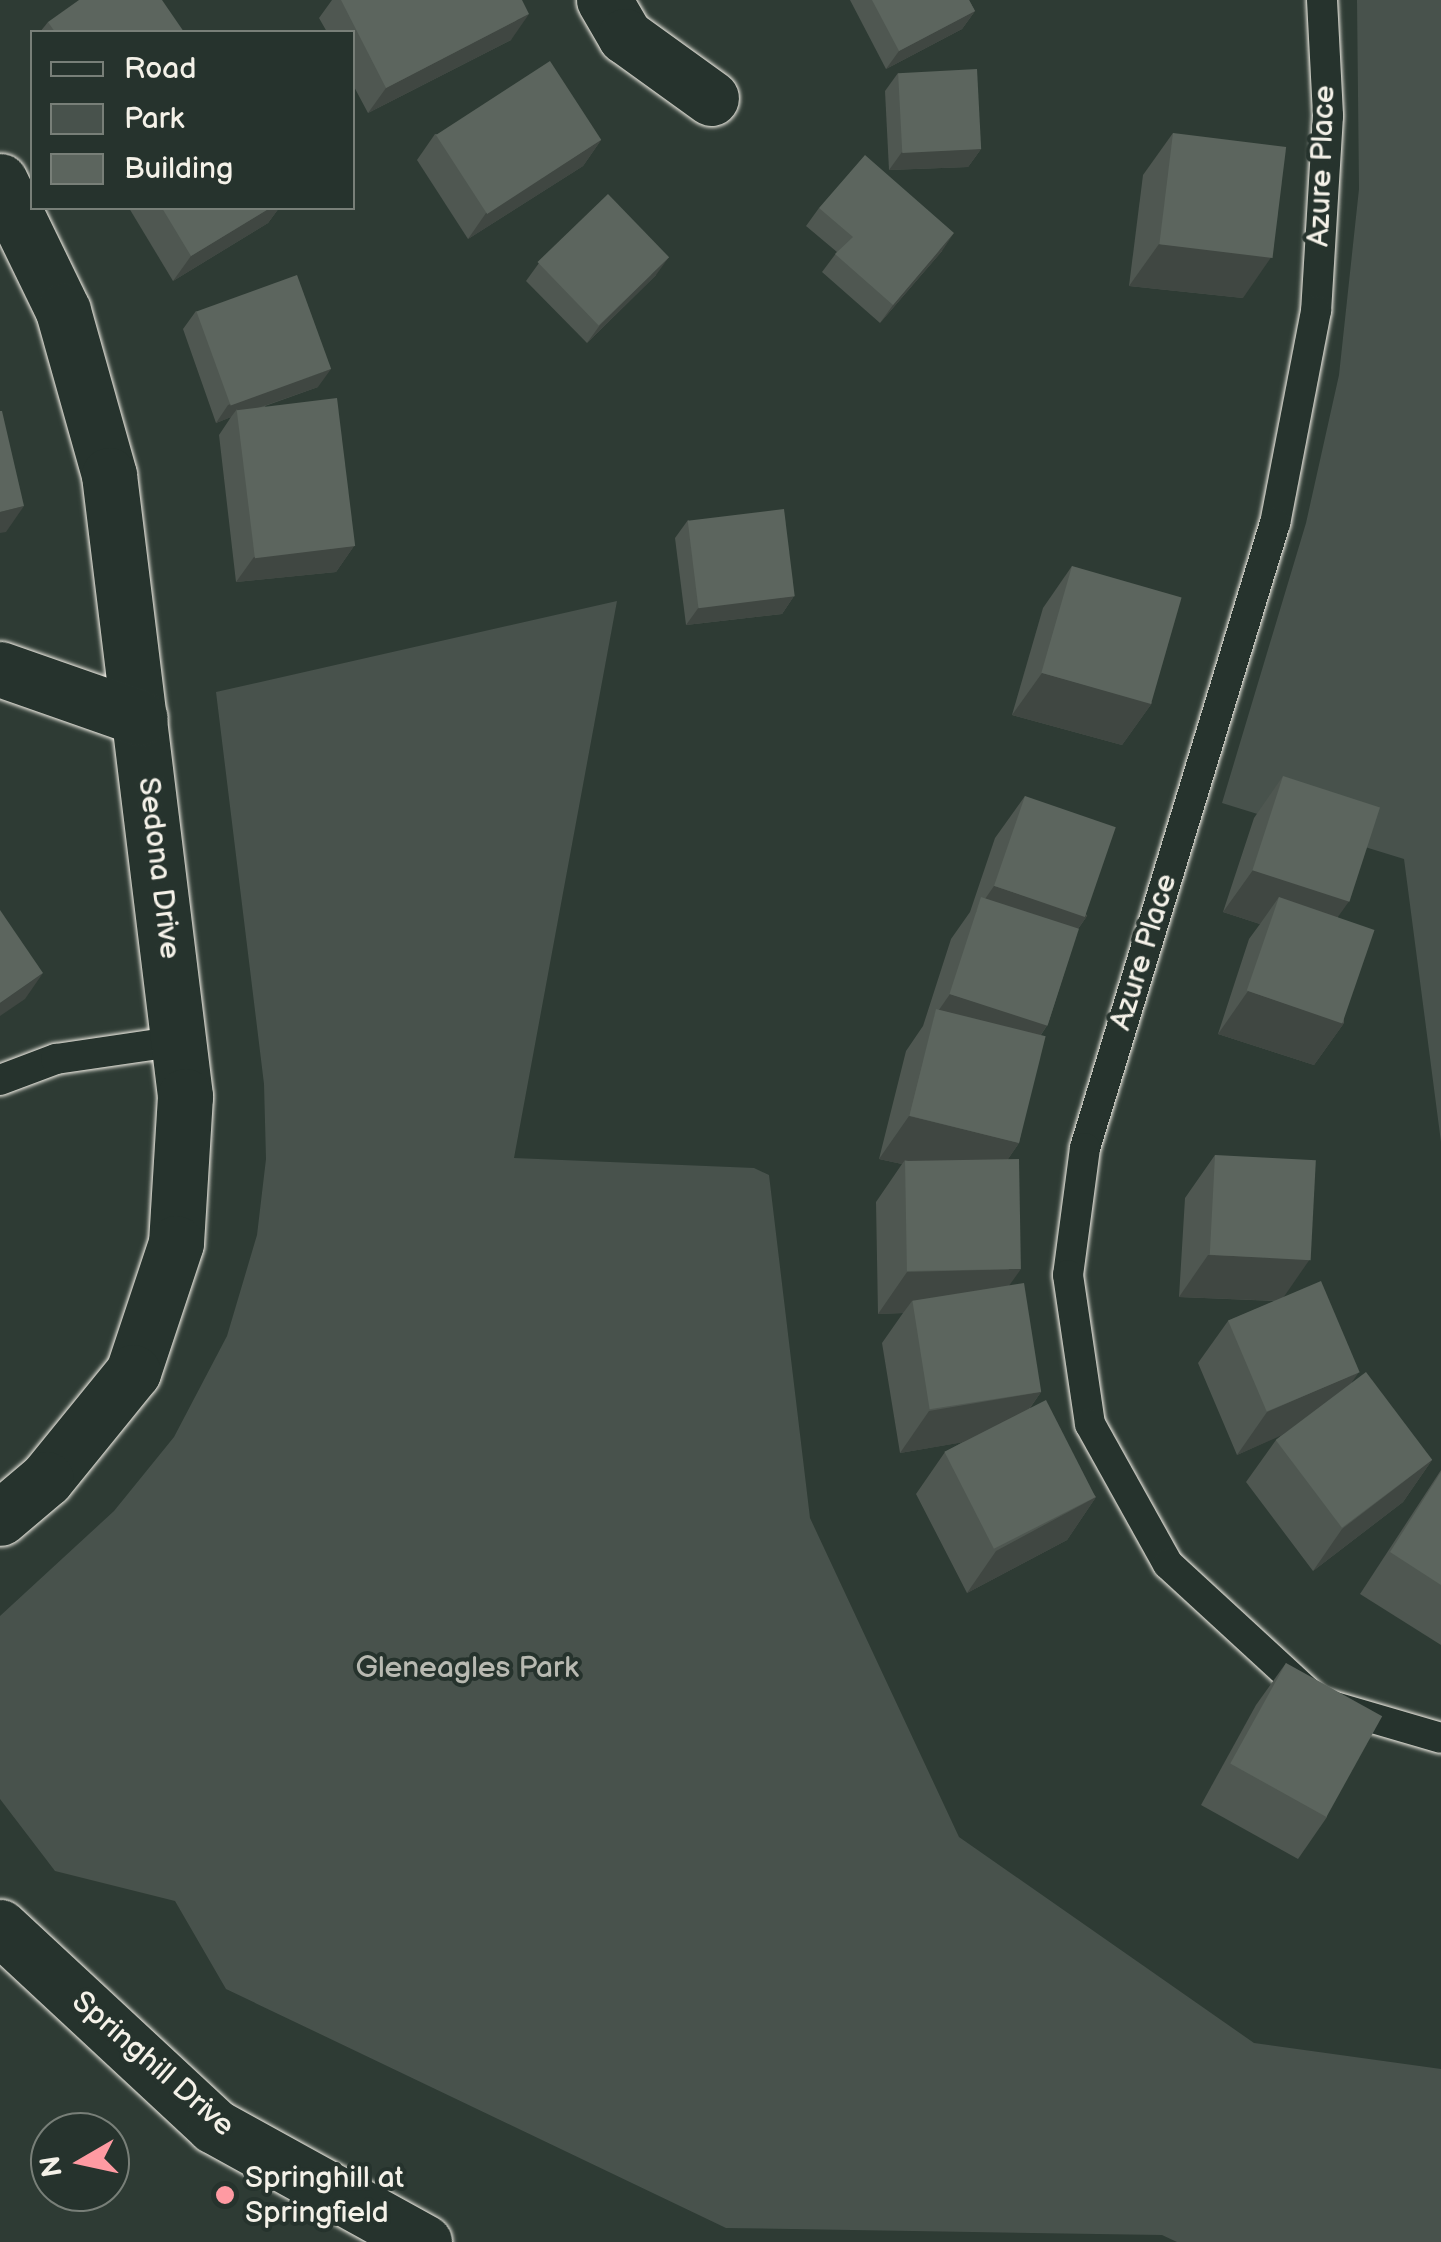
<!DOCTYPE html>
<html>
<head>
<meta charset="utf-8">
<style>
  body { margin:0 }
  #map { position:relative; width:1441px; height:2242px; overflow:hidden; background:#2e3b34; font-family:"Balsamiq Sans",sans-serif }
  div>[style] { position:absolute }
  .green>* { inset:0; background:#48524c }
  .roads { filter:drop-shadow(0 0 2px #f4f1e8) drop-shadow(0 0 2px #f4f1e8) }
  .lane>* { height:30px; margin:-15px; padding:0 15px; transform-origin:15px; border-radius:15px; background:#26332d }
  .street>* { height:55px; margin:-27.5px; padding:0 27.5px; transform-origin:27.5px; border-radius:27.5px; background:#26332d }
  .wall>* { inset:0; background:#4f5751 }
  .shaded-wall>* { inset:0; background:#404742 }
  .building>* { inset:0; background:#5c655e; transform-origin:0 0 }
  .dots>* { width:28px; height:28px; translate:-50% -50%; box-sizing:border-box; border:5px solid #26332d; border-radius:50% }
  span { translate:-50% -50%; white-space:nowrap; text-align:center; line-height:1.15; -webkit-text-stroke:8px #26332d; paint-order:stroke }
  .street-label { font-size:30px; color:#f4f1e8 }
  .park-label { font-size:30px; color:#b8b9b1 }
  .poi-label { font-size:30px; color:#f4f1e8 }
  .left { translate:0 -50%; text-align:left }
  .legend { position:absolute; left:30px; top:30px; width:325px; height:180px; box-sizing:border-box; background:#26332d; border:2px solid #787f78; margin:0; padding:12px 18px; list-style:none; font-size:30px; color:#f4f1e8 }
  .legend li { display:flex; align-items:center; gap:20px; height:50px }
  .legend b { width:50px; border:2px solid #787f78 }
  .north { position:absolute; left:30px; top:2112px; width:100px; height:100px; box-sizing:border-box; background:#26332d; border:2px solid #787f78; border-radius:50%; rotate:261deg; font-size:28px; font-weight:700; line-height:40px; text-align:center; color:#f4f1e8 }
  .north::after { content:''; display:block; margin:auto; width:35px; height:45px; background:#ff9aa2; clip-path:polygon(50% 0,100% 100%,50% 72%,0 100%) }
</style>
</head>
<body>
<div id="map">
  <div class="green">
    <i style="clip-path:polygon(1357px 0,1441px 0,1441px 1142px,1404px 859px,1222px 803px,1306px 523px,1339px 375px,1359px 189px)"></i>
    <i style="clip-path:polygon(617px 601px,514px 1158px,754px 1168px,769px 1175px,810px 1518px,959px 1837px,1254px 2043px,1441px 2069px,1441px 2242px,1177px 2242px,1162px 2235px,726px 2228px,226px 1989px,175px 1901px,55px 1871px,0 1799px,0 1616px,114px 1511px,174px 1437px,227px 1336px,257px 1235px,266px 1159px,264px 1084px,216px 692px)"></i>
  </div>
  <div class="roads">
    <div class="lane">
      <i style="left:1322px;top:0;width:116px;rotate:87deg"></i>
      <i style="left:1328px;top:116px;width:195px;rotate:93.5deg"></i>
      <i style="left:1316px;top:311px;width:216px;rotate:100.9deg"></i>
      <i style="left:1275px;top:523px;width:653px;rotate:106.91deg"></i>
      <i style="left:1085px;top:1148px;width:128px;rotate:97.6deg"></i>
      <i style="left:1068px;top:1275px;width:151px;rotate:81.6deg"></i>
      <i style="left:1090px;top:1424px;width:160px;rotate:60.9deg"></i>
      <i style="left:1168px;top:1564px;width:204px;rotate:42.6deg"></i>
      <i style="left:1318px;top:1702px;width:128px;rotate:16.3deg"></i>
      <i style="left:0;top:1080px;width:60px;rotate:-20.6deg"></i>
      <i style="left:56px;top:1059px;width:125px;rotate:-8.3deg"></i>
    </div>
    <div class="street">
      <i style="left:604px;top:0;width:42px;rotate:59.7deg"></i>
      <i style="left:625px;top:36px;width:106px;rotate:35.8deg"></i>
      <i style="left:0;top:181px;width:144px;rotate:64.1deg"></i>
      <i style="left:63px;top:311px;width:170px;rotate:74.3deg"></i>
      <i style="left:109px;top:475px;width:626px;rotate:83.02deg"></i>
      <i style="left:185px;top:1096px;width:147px;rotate:93.5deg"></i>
      <i style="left:176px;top:1243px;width:136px;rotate:108.4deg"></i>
      <i style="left:133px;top:1372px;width:138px;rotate:129.1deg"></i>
      <i style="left:46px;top:1479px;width:60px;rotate:139.7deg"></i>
      <i style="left:0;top:669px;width:148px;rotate:19.3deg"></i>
      <i style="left:0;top:1927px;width:292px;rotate:42.9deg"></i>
      <i style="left:214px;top:2126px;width:240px;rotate:28.9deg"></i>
    </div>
  </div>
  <div class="wall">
    <i style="clip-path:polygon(332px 0,522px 0,511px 40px,368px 113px,352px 83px,352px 32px,327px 32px,319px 18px)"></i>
    <i style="clip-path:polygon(850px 0,969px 0,975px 11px,962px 29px,886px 69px)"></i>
    <i style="clip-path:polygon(48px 22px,184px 32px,40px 32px)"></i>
    <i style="clip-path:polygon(898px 73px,981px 149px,968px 167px,889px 170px,885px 91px)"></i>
    <i style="clip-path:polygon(1173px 133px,1243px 298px,1129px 286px,1143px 175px)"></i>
    <i style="clip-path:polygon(435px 134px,601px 140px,583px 166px,468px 239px,417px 160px)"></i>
    <i style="clip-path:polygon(129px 208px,279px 208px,268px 223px,173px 281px)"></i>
    <i style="clip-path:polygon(819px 208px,942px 251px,880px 323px,822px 272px,837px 252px,806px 226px)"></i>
    <i style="clip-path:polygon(539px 263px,656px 275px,587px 343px,526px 281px)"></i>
    <i style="clip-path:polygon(196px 311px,318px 387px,265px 406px,354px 546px,336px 572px,236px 582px,219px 435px,231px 417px,216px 423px,183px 329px)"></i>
    <i style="clip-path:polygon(688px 520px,794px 596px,782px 614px,686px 625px,675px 538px)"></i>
    <i style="clip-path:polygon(1072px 566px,1152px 703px,1122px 745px,1012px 715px,1043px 608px)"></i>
    <i style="clip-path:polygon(1283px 776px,1338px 917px,1344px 1023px,1314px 1065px,1218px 1034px,1249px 939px,1260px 924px,1223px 912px,1254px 818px)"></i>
    <i style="clip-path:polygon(1025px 796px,1087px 916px,1078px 929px,1048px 1024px,1041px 1035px,1019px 1143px,1008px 1159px,1009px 1286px,1041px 1392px,1030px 1408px,1096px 1497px,1067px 1540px,967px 1593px,916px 1494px,945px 1452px,963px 1442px,900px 1453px,882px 1343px,903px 1313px,878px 1314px,876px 1202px,902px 1164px,879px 1159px,906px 1051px,923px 1026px,951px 939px,970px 912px,995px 838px)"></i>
    <i style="clip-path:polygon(1215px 1155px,1283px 1298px,1352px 1383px,1432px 1460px,1403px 1502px,1313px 1571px,1246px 1482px,1276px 1440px,1283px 1434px,1237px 1455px,1198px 1363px,1228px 1321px,1275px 1301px,1179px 1297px,1185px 1198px)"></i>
    <i style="clip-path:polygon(1441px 1470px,1441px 1645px,1360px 1594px)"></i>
    <i style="clip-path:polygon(1286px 1663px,1327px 1817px,1298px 1859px,1201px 1805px,1256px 1705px)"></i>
  </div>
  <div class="shaded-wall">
    <i style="clip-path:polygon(975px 11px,962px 29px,886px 69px,899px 51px)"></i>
    <i style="clip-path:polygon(529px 14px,511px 40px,368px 113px,386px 88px)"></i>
    <i style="clip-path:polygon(601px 140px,583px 166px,468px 239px,486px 213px)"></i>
    <i style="clip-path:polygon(981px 149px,968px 167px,889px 170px,902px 152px)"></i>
    <i style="clip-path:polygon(270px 208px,279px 208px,268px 223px,173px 281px,191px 256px)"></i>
    <i style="clip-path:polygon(954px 233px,942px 251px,880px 323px,893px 305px)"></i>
    <i style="clip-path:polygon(1159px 244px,1272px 256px,1243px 298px,1129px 286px)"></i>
    <i style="clip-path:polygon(669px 257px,656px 275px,587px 343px,600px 325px)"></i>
    <i style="clip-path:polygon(331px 369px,318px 387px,238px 415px,237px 409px,231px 417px,216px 423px,228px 405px)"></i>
    <i style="clip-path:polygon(24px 506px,6px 532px,0 533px,0 512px)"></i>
    <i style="clip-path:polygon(354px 546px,336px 572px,236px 582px,254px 557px)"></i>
    <i style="clip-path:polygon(794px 596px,782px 614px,686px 625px,699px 607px)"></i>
    <i style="clip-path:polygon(1042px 673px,1152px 703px,1122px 745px,1012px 715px)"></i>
    <i style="clip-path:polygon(1253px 870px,1350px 900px,1320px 942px,1279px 897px,1260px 924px,1223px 912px)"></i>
    <i style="clip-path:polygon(994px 886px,1087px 916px,1057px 958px,976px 912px)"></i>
    <i style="clip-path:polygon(43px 973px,25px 999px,0 1016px,0 1003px)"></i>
    <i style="clip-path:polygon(1248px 991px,1344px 1023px,1314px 1065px,1218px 1034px)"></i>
    <i style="clip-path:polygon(950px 994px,1048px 1024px,1019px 1066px,934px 1017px)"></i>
    <i style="clip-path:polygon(909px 1116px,1019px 1143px,990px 1185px,905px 1160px,902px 1164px,879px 1159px)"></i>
    <i style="clip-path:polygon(1208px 1255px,1310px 1259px,1281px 1301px,1179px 1297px)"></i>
    <i style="clip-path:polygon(1021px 1269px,991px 1311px,912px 1301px,903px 1313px,878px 1314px,907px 1272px)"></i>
    <i style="clip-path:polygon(1359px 1372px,1330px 1414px,1237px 1455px,1267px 1412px)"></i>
    <i style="clip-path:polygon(1041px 1392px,1011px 1434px,900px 1453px,929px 1411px)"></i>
    <i style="clip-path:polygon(1432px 1460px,1403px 1502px,1313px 1571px,1342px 1529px)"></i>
    <i style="clip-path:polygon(1096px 1497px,1067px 1540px,967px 1593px,996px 1551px)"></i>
  </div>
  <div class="building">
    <i style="clip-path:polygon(79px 0,162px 0,184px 32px,55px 32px,48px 22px)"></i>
    <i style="clip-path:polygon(341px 0,522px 0,529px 14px,386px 88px)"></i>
    <i style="clip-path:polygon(872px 0,969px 0,975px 11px,899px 51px)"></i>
    <i style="left:550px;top:61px;width:94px;height:136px;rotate:57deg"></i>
    <i style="left:977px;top:69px;width:80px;height:79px;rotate:87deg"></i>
    <i style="left:1173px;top:133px;width:114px;height:112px;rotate:7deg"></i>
    <i style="clip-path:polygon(865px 155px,954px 233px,893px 305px,835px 254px,853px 237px,819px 208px)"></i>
    <i style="left:608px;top:194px;width:88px;height:98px;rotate:46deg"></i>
    <i style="clip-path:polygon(162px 208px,270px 208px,191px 256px)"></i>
    <i style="left:297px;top:275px;width:100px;height:107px;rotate:70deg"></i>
    <i style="left:337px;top:398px;width:149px;height:101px;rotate:83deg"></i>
    <i style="clip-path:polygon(0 411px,2px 411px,24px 506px,0 512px)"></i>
    <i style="left:784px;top:509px;width:88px;height:97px;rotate:83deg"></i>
    <i style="left:1072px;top:566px;width:114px;height:111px;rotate:16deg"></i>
    <i style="left:1283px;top:776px;width:102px;height:99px;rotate:18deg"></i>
    <i style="left:1025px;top:796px;width:96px;height:95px;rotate:19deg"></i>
    <i style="left:981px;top:897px;width:103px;height:102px;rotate:18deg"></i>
    <i style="left:1279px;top:897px;width:101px;height:99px;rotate:19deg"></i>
    <i style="clip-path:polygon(0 910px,43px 973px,0 1003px)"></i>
    <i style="left:936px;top:1009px;width:113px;height:110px;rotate:14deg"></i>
    <i style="left:1215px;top:1155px;width:101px;height:100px;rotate:3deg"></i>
    <i style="left:1019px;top:1159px;width:110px;height:114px;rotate:89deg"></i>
    <i style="left:1321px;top:1281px;width:99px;height:101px;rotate:67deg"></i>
    <i style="left:1024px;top:1283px;width:110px;height:113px;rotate:81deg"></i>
    <i style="left:1366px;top:1372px;width:110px;height:113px;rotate:53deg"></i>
    <i style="left:1046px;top:1400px;width:109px;height:114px;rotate:63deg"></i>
    <i style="clip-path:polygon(1441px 1472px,1441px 1585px,1390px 1552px)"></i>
    <i style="left:1286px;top:1663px;width:110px;height:115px;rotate:29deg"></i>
  </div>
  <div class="dots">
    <i style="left:225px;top:2195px;background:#ff9aa2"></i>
  </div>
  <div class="street-label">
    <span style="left:1322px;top:166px;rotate:-88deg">Azure Place</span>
    <span style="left:159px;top:868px;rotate:83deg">Sedona Drive</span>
    <span style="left:1144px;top:952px;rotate:-73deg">Azure Place</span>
    <span style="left:153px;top:2064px;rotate:41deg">Springhill Drive</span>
  </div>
  <div class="park-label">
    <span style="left:467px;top:1668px">Gleneagles Park</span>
  </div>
  <div class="poi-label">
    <span class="left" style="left:245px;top:2195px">Springhill at<br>Springfield</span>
  </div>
  <ul class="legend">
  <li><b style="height:12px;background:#26332d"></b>Road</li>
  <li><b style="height:28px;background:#48524c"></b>Park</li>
  <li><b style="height:28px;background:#5c655e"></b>Building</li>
  </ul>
  <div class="north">N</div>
</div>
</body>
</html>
